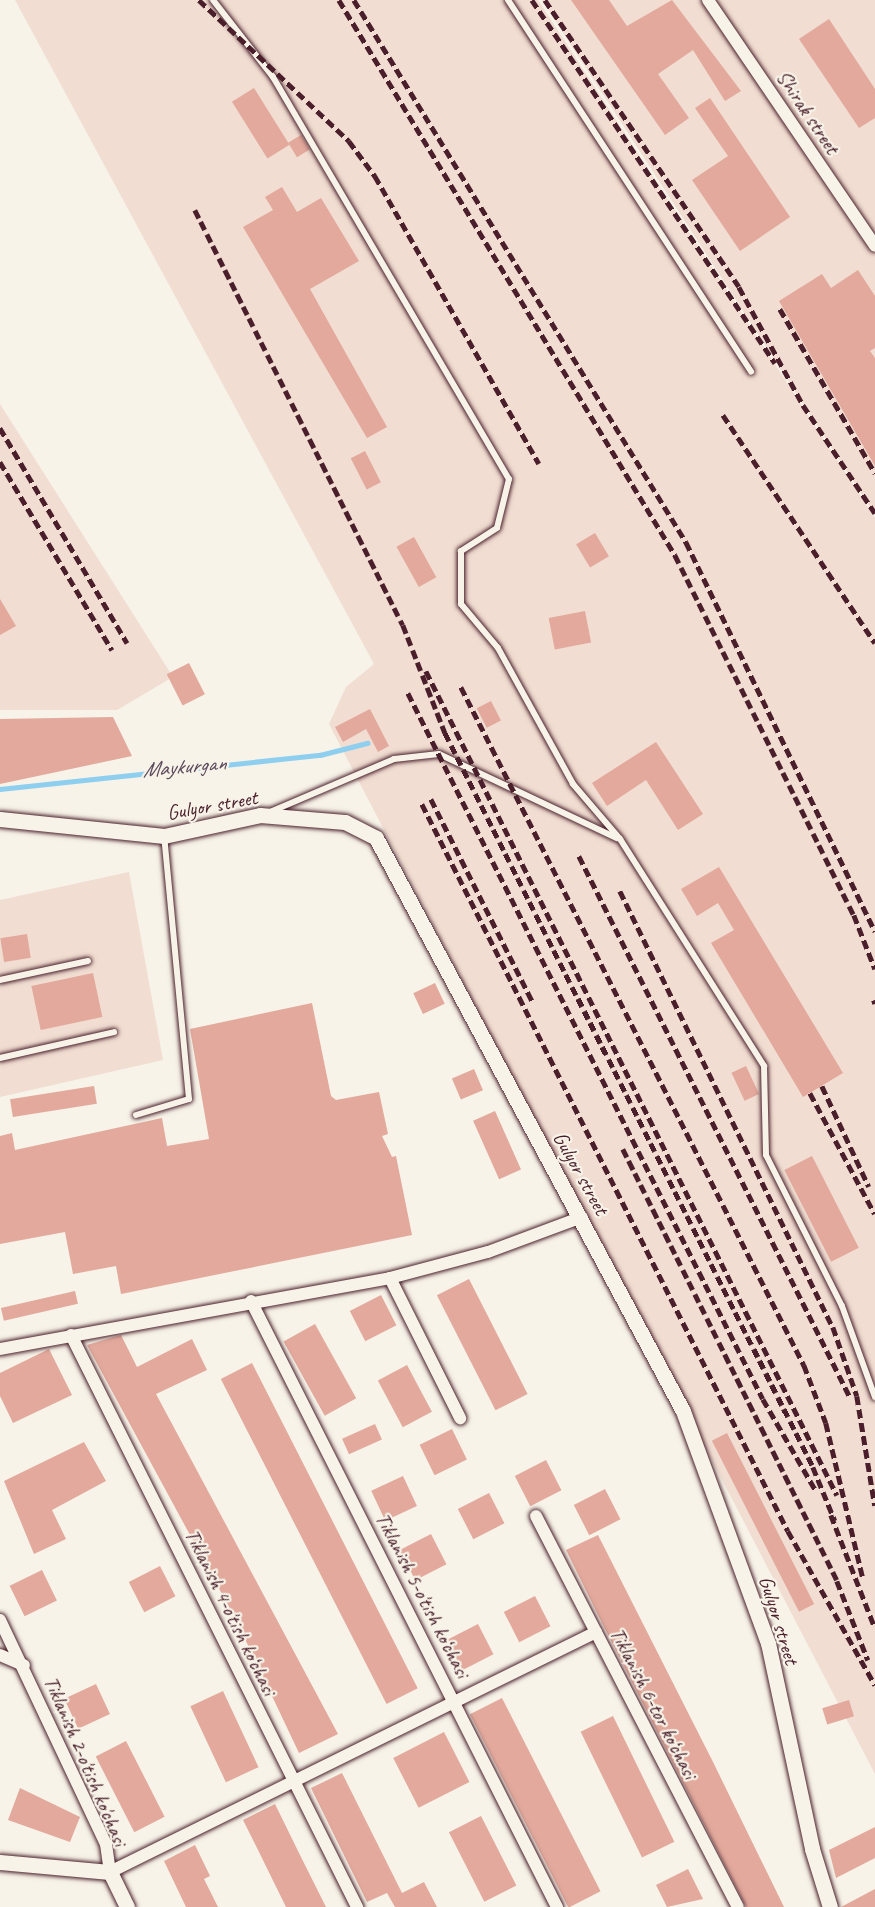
<!DOCTYPE html>
<html>
<head>
<meta charset="utf-8">
<style>
  body { margin:0 }
  #map { position:relative; width:875px; height:1907px; overflow:hidden; background:#f7f3e8; font-family:Caveat,sans-serif }
  div>[style] { position:absolute }
  .built>* { inset:0; background:#f1ddd1 }
  .stream>* { height:4.5px; margin:-2.25px; padding:0 2.25px; transform-origin:2.25px; border-radius:2.25px; background:#8ecff0 }
  .building>* { inset:0; background:#e2a99c; transform-origin:0 0 }
  .roads { filter:drop-shadow(0 0 2px #4a1f2b) drop-shadow(0 0 2px #4a1f2b) }
  .service>* { height:6px; margin:-3px; padding:0 3px; transform-origin:3px; border-radius:3px; background:#f7f3e8 }
  .minor>* { height:12px; margin:-6px; padding:0 6px; transform-origin:6px; border-radius:6px; background:#f7f3e8 }
  .tertiary>* { height:15px; margin:-7.5px; padding:0 7.5px; transform-origin:7.5px; border-radius:7.5px; background:#f7f3e8 }
  .rail>* { height:4.5px; margin-top:-2.25px; transform-origin:0; background:repeating-linear-gradient(90deg,#4a1f2b 0 9px,transparent 0 13.5px) }
  span { translate:-50% -50%; white-space:nowrap; text-align:center; line-height:1.15; -webkit-text-stroke:4.5px #f7f3e8; paint-order:stroke }
  .street-label { font-size:21px; color:#4a1f2b }
  .water-label { font-size:22px; color:#5b4b5c; font-style:italic }
</style>
</head>
<body>
<div id="map">
  <div class="built">
    <i style="clip-path:polygon(15px 0,538px 0,875px 518px,875px 1774px,329px 724px,346px 687px,374px 664px)"></i>
    <i style="clip-path:polygon(542px 0,875px 0,875px 515px)"></i>
    <i style="clip-path:polygon(0 404px,173px 677px,117px 710px,0 710px)"></i>
    <i style="clip-path:polygon(129px 872px,163px 1060px,0 1097px,0 900px)"></i>
  </div>
  <div class="stream">
    <i style="left:0;top:789px;width:322px;rotate:-6.1deg"></i>
    <i style="left:320px;top:755px;width:49px;rotate:-14.3deg"></i>
  </div>
  <div class="building">
    <i style="clip-path:polygon(571px 0,609px 0,627px 26px,672px 0,741px 91px,725px 101px,693px 50px,658px 74px,689px 118px,665px 135px)"></i>
    <i style="clip-path:polygon(829px 19px,875px 89px,875px 118px,859px 128px,799px 39px)"></i>
    <i style="left:254px;top:88px;width:67px;height:26px;rotate:58deg"></i>
    <i style="clip-path:polygon(710px 98px,790px 217px,740px 251px,692px 180px,728px 156px,695px 108px)"></i>
    <i style="left:301px;top:135px;width:17px;height:15px;rotate:59deg"></i>
    <i style="clip-path:polygon(282px 187px,297px 212px,321px 198px,359px 261px,310px 289px,387px 427px,367px 438px,243px 227px,273px 210px,265px 197px)"></i>
    <i style="clip-path:polygon(858px 270px,875px 296px,875px 348px,870px 351px,875px 358px,875px 466px,779px 301px,822px 274px,831px 288px)"></i>
    <i style="left:365px;top:451px;width:35px;height:16px;rotate:63deg"></i>
    <i style="left:595px;top:533px;width:27px;height:22px;rotate:59deg"></i>
    <i style="left:414px;top:537px;width:46px;height:20px;rotate:61deg"></i>
    <i style="clip-path:polygon(0 599px,16px 626px,0 635px)"></i>
    <i style="left:585px;top:611px;width:32px;height:37px;rotate:79deg"></i>
    <i style="left:189px;top:663px;width:35px;height:25px;rotate:63deg"></i>
    <i style="left:491px;top:701px;width:22px;height:16px;rotate:63deg"></i>
    <i style="clip-path:polygon(370px 709px,389px 746px,378px 752px,366px 729px,343px 742px,335px 727px)"></i>
    <i style="clip-path:polygon(113px 717px,132px 756px,0 784px,0 719px)"></i>
    <i style="clip-path:polygon(656px 742px,703px 814px,678px 830px,646px 780px,607px 806px,592px 783px)"></i>
    <i style="clip-path:polygon(719px 867px,843px 1073px,803px 1097px,711px 943px,734px 930px,718px 903px,697px 916px,681px 889px)"></i>
    <i style="left:27px;top:934px;width:24px;height:27px;rotate:81deg"></i>
    <i style="left:93px;top:973px;width:45px;height:63px;rotate:78deg"></i>
    <i style="left:435px;top:983px;width:23px;height:24px;rotate:65deg"></i>
    <i style="clip-path:polygon(312px 1003px,331px 1096px,336px 1100px,379px 1092px,388px 1134px,382px 1136px,392px 1157px,396px 1156px,412px 1235px,121px 1294px,116px 1266px,73px 1274px,65px 1232px,0 1244px,0 1136px,12px 1133px,15px 1150px,162px 1118px,167px 1146px,209px 1139px,190px 1029px)"></i>
    <i style="left:746px;top:1066px;width:31px;height:16px;rotate:65deg"></i>
    <i style="left:474px;top:1069px;width:23px;height:24px;rotate:67deg"></i>
    <i style="left:94px;top:1086px;width:18px;height:85px;rotate:81deg"></i>
    <i style="left:495px;top:1111px;width:64px;height:24px;rotate:66deg"></i>
    <i style="left:812px;top:1156px;width:103px;height:31px;rotate:63deg"></i>
    <i style="left:469px;top:1279px;width:129px;height:36px;rotate:63deg"></i>
    <i style="left:75px;top:1291px;width:13px;height:76px;rotate:77deg"></i>
    <i style="left:381px;top:1295px;width:34px;height:35px;rotate:63deg"></i>
    <i style="left:315px;top:1324px;width:85px;height:36px;rotate:61deg"></i>
    <i style="clip-path:polygon(121px 1335px,137px 1367px,192px 1339px,207px 1370px,156px 1394px,338px 1734px,299px 1753px,235px 1618px,87px 1345px)"></i>
    <i style="clip-path:polygon(49px 1349px,72px 1395px,13px 1423px,0 1396px,0 1373px)"></i>
    <i style="left:252px;top:1363px;width:365px;height:35px;rotate:63deg"></i>
    <i style="left:407px;top:1365px;width:53px;height:33px;rotate:62deg"></i>
    <i style="left:375px;top:1424px;width:17px;height:36px;rotate:66deg"></i>
    <i style="left:452px;top:1429px;width:34px;height:36px;rotate:64deg"></i>
    <i style="left:727px;top:1433px;width:192px;height:17px;rotate:63deg"></i>
    <i style="clip-path:polygon(84px 1442px,106px 1481px,52px 1510px,66px 1539px,34px 1554px,4px 1481px)"></i>
    <i style="left:546px;top:1460px;width:34px;height:35px;rotate:63deg"></i>
    <i style="left:403px;top:1476px;width:33px;height:35px;rotate:65deg"></i>
    <i style="left:605px;top:1489px;width:34px;height:35px;rotate:63deg"></i>
    <i style="left:489px;top:1493px;width:34px;height:35px;rotate:63deg"></i>
    <i style="left:431px;top:1534px;width:34px;height:35px;rotate:63deg"></i>
    <i style="clip-path:polygon(598px 1535px,713px 1762px,784px 1907px,746px 1907px,598px 1615px,566px 1550px)"></i>
    <i style="left:160px;top:1566px;width:34px;height:35px;rotate:63deg"></i>
    <i style="left:42px;top:1570px;width:34px;height:36px;rotate:64deg"></i>
    <i style="left:535px;top:1596px;width:34px;height:35px;rotate:63deg"></i>
    <i style="left:478px;top:1624px;width:34px;height:35px;rotate:63deg"></i>
    <i style="left:96px;top:1684px;width:33px;height:35px;rotate:65deg"></i>
    <i style="left:223px;top:1691px;width:84px;height:36px;rotate:65deg"></i>
    <i style="left:502px;top:1698px;width:217px;height:36px;rotate:63deg"></i>
    <i style="left:849px;top:1700px;width:17px;height:28px;rotate:73deg"></i>
    <i style="left:613px;top:1716px;width:140px;height:36px;rotate:64deg"></i>
    <i style="left:444px;top:1732px;width:56px;height:57px;rotate:63deg"></i>
    <i style="left:126px;top:1741px;width:85px;height:34px;rotate:63deg"></i>
    <i style="clip-path:polygon(342px 1773px,402px 1893px,424px 1882px,437px 1907px,395px 1907px,387px 1893px,367px 1902px,311px 1788px)"></i>
    <i style="clip-path:polygon(20px 1788px,80px 1817px,70px 1842px,8px 1820px)"></i>
    <i style="clip-path:polygon(275px 1804px,298px 1851px,326px 1907px,286px 1907px,258px 1850px,243px 1820px)"></i>
    <i style="left:481px;top:1816px;width:78px;height:36px;rotate:63deg"></i>
    <i style="clip-path:polygon(875px 1827px,875px 1858px,836px 1878px,829px 1850px)"></i>
    <i style="clip-path:polygon(195px 1845px,210px 1876px,204px 1879px,218px 1907px,186px 1907px,164px 1861px)"></i>
    <i style="clip-path:polygon(688px 1869px,703px 1899px,667px 1907px,656px 1885px)"></i>
    <i style="clip-path:polygon(875px 1889px,875px 1907px,841px 1907px)"></i>
  </div>
  <div class="roads">
    <div class="service">
      <i style="left:213px;top:0;width:98px;rotate:52.1deg"></i>
      <i style="left:273px;top:77px;width:466px;rotate:59.6deg"></i>
      <i style="left:509px;top:479px;width:50px;rotate:103.8deg"></i>
      <i style="left:497px;top:528px;width:43px;rotate:147.4deg"></i>
      <i style="left:461px;top:551px;width:53px;rotate:90deg"></i>
      <i style="left:461px;top:604px;width:57px;rotate:49.9deg"></i>
      <i style="left:498px;top:648px;width:155px;rotate:61.1deg"></i>
      <i style="left:573px;top:784px;width:72px;rotate:49.5deg"></i>
      <i style="left:620px;top:839px;width:269px;rotate:57.6deg"></i>
      <i style="left:764px;top:1066px;width:89px;rotate:88.7deg"></i>
      <i style="left:766px;top:1155px;width:169px;rotate:63.3deg"></i>
      <i style="left:842px;top:1306px;width:97px;rotate:70.1deg"></i>
      <i style="left:508px;top:0;width:444px;rotate:56.8deg"></i>
      <i style="left:270px;top:812px;width:135px;rotate:-23.1deg"></i>
      <i style="left:394px;top:759px;width:45px;rotate:-6.3deg"></i>
      <i style="left:439px;top:754px;width:197px;rotate:25.3deg"></i>
      <i style="left:0;top:980px;width:90px;rotate:-12.2deg"></i>
      <i style="left:0;top:1058px;width:117px;rotate:-12.8deg"></i>
      <i style="left:136px;top:1115px;width:55px;rotate:-16.8deg"></i>
      <i style="left:189px;top:1099px;width:264px;rotate:-95.4deg"></i>
    </div>
    <div class="minor">
      <i style="left:708px;top:0;width:297px;rotate:55.8deg"></i>
      <i style="left:390px;top:1278px;width:157px;rotate:63.4deg"></i>
      <i style="left:251px;top:1301px;width:679px;rotate:63.21deg"></i>
      <i style="left:71px;top:1335px;width:640px;rotate:63.43deg"></i>
      <i style="left:0;top:1349px;width:396px;rotate:-10.3deg"></i>
      <i style="left:390px;top:1278px;width:101px;rotate:-14.9deg"></i>
      <i style="left:488px;top:1252px;width:100px;rotate:-20.4deg"></i>
      <i style="left:536px;top:1516px;width:440px;rotate:62.7deg"></i>
      <i style="left:0;top:1620px;width:248px;rotate:64.7deg"></i>
      <i style="left:106px;top:1844px;width:28px;rotate:82deg"></i>
      <i style="left:110px;top:1872px;width:542px;rotate:-26.28deg"></i>
      <i style="left:0;top:1655px;width:26px;rotate:23deg"></i>
    </div>
    <div class="tertiary">
      <i style="left:0;top:819px;width:165px;rotate:5.9deg"></i>
      <i style="left:164px;top:836px;width:98px;rotate:-12.3deg"></i>
      <i style="left:260px;top:815px;width:85px;rotate:4.7deg"></i>
      <i style="left:345px;top:822px;width:35px;rotate:27deg"></i>
      <i style="left:376px;top:838px;width:650px;rotate:61.82deg"></i>
      <i style="left:683px;top:1411px;width:247px;rotate:69.9deg"></i>
      <i style="left:768px;top:1643px;width:211px;rotate:77.9deg"></i>
      <i style="left:812px;top:1849px;width:61px;rotate:72.8deg"></i>
      <i style="left:0;top:1862px;width:110px;rotate:5.2deg"></i>
      <i style="left:110px;top:1872px;width:39px;rotate:64deg"></i>
    </div>
  </div>
  <div class="rail">
    <i style="left:199px;top:0;width:206px;rotate:43.2deg"></i>
    <i style="left:349px;top:141px;width:44px;rotate:53.4deg"></i>
    <i style="left:375px;top:176px;width:331px;rotate:60.3deg"></i>
    <i style="left:339px;top:0;width:649px;rotate:58.81deg"></i>
    <i style="left:675px;top:555px;width:402px;rotate:63.6deg"></i>
    <i style="left:854px;top:915px;width:58px;rotate:68.7deg"></i>
    <i style="left:354px;top:0;width:636px;rotate:58.51deg"></i>
    <i style="left:686px;top:542px;width:433px;rotate:64.1deg"></i>
    <i style="left:532px;top:0;width:437px;rotate:56.2deg"></i>
    <i style="left:545px;top:0;width:346px;rotate:55.9deg"></i>
    <i style="left:739px;top:287px;width:134px;rotate:61.5deg"></i>
    <i style="left:803px;top:405px;width:130px;rotate:56.3deg"></i>
    <i style="left:195px;top:210px;width:464px;rotate:63.4deg"></i>
    <i style="left:403px;top:625px;width:116px;rotate:68.7deg"></i>
    <i style="left:445px;top:733px;width:821px;rotate:63.37deg"></i>
    <i style="left:813px;top:1467px;width:58px;rotate:67.8deg"></i>
    <i style="left:780px;top:309px;width:190px;rotate:59.9deg"></i>
    <i style="left:723px;top:415px;width:274px;rotate:56.3deg"></i>
    <i style="left:0;top:428px;width:250px;rotate:59.4deg"></i>
    <i style="left:0;top:462px;width:219px;rotate:59.2deg"></i>
    <i style="left:426px;top:671px;width:921px;rotate:63.49deg"></i>
    <i style="left:461px;top:687px;width:760px;rotate:63.17deg"></i>
    <i style="left:804px;top:1365px;width:62px;rotate:69.2deg"></i>
    <i style="left:826px;top:1423px;width:159px;rotate:76.6deg"></i>
    <i style="left:408px;top:693px;width:790px;rotate:63.31deg"></i>
    <i style="left:763px;top:1399px;width:104px;rotate:60deg"></i>
    <i style="left:431px;top:799px;width:228px;rotate:63.4deg"></i>
    <i style="left:422px;top:804px;width:814px;rotate:63.28deg"></i>
    <i style="left:788px;top:1531px;width:177px;rotate:60.5deg"></i>
    <i style="left:579px;top:856px;width:605px;rotate:63.39deg"></i>
    <i style="left:620px;top:891px;width:485px;rotate:64deg"></i>
    <i style="left:833px;top:1327px;width:73px;rotate:70.8deg"></i>
    <i style="left:857px;top:1396px;width:111px;rotate:80.7deg"></i>
    <i style="left:874px;top:1000px;width:4px;rotate:76deg"></i>
    <i style="left:822px;top:1086px;width:111px;rotate:65deg"></i>
    <i style="left:810px;top:1093px;width:137px;rotate:61.8deg"></i>
    <i style="left:623px;top:1149px;width:482px;rotate:63.6deg"></i>
    <i style="left:837px;top:1581px;width:85px;rotate:68.6deg"></i>
    <i style="left:831px;top:1515px;width:121px;rotate:68.7deg"></i>
  </div>
  <div class="street-label">
    <span style="left:808px;top:112px;rotate:56deg">Shirak street</span>
    <span style="left:212px;top:805px;rotate:-10deg">Gulyor street</span>
    <span style="left:581px;top:1173px;rotate:61deg">Gulyor street</span>
    <span style="left:423px;top:1595px;rotate:63deg">Tiklanish 5-o'tish ko‘chasi</span>
    <span style="left:231px;top:1612px;rotate:64deg">Tiklanish 4-o'tish ko‘chasi</span>
    <span style="left:779px;top:1620px;rotate:73deg">Gulyor street</span>
    <span style="left:654px;top:1703px;rotate:63deg">Tiklanish 6-tor ko‘chasi</span>
    <span style="left:86px;top:1761px;rotate:67deg">Tiklanish 2-o'tish ko'chasi</span>
  </div>
  <div class="water-label">
    <span style="left:184px;top:767px;rotate:-5deg">Maykurgan</span>
  </div>
</div>
</body>
</html>
